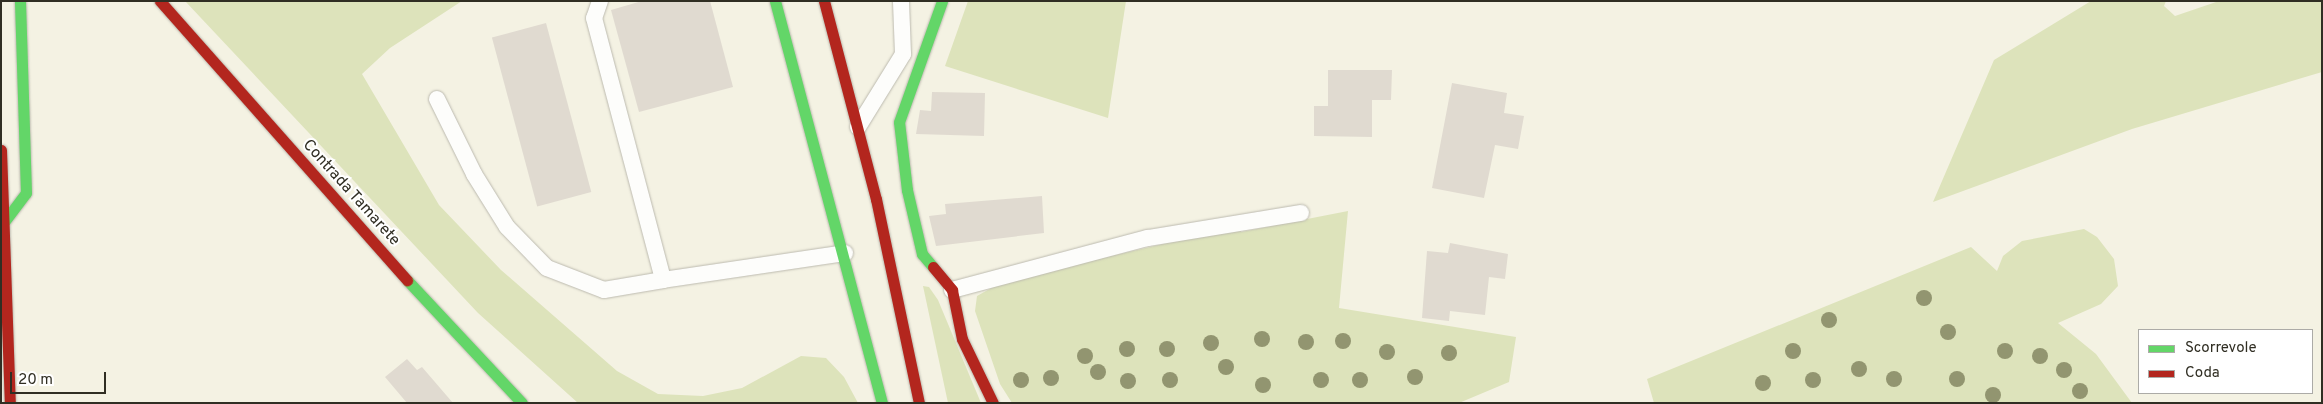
<!DOCTYPE html>
<html>
<head>
<meta charset="utf-8">
<style>
  body { margin:0 }
  #map { position:relative; width:2323px; height:404px; overflow:hidden; background:#f4f2e3; font-family:Overpass,sans-serif }
  div>[style] { position:absolute }
  .green>* { inset:0; background:#dde3bb }
  .building>* { inset:0; background:#e0dad0; transform-origin:0 0 }
  .roads { filter:drop-shadow(0 0 1px #bcbaaf) drop-shadow(0 0 1px #bcbaaf) }
  .lane>* { height:16px; margin:-8px; padding:0 8px; transform-origin:8px; border-radius:8px; background:#fdfdfb }
  .fast>* { height:11px; margin:-5.5px; padding:0 5.5px; transform-origin:5.5px; border-radius:5.5px; background:#63d668 }
  .jam>* { height:11px; margin:-5.5px; padding:0 5.5px; transform-origin:5.5px; border-radius:5.5px; background:#b3261e }
  .trees>* { width:16px; height:16px; margin:-8px; border-radius:50%; background:#929570 }
  span { translate:-50% -50%; white-space:nowrap; text-align:center; line-height:1.15; -webkit-text-stroke:4px #fff; paint-order:stroke }
  .street-label { font-size:16px; color:#302e23 }
  .frame { position:absolute; inset:0; border:2px solid #302e23; pointer-events:none }
  .legend { position:absolute; left:2138px; top:329px; width:175px; height:65px; box-sizing:border-box; background:#fff; border:1px solid #acaba7; margin:0; padding:6px 9px; list-style:none; font-size:15px; color:#302e23 }
  .legend li { display:flex; align-items:center; gap:10px; height:25px }
  .legend b { width:25px; border:1px solid #acaba7 }
  .scale { position:absolute; left:10px; top:372px; width:96px; height:22px; box-sizing:border-box; border:2px solid #302e23; border-top:0; padding-left:6px; font-size:15px; line-height:18px; white-space:nowrap; color:#302e23; -webkit-text-stroke:4px #fff; paint-order:stroke }
</style>
</head>
<body>
<div id="map">
  <div class="green">
    <i style="clip-path:polygon(185px 1px,462px 1px,390px 48px,362px 74px,439px 205px,501px 270px,617px 371px,658px 394px,703px 396px,742px 388px,801px 356px,826px 358px,844px 377px,858px 403px,578px 403px,478px 313px)"></i>
    <i style="clip-path:polygon(968px 1px,1126px 1px,1108px 118px,945px 66px)"></i>
    <i style="clip-path:polygon(2091px 1px,2166px 1px,2164px 6px,2175px 16px,2219px 1px,2322px 1px,2322px 72px,2132px 129px,1933px 202px,1994px 60px)"></i>
    <i style="clip-path:polygon(1348px 211px,1339px 308px,1516px 337px,1509px 382px,1459px 403px,1012px 403px,1000px 384px,975px 311px,977px 296px,1004px 281px,1240px 226px,1241px 232px)"></i>
    <i style="clip-path:polygon(2084px 229px,2097px 237px,2114px 259px,2118px 286px,2101px 304px,2058px 323px,2096px 354px,2132px 403px,1654px 403px,1647px 379px,1971px 247px,1997px 271px,2003px 256px,2022px 241px)"></i>
    <i style="clip-path:polygon(923px 286px,929px 287px,938px 300px,981px 403px,948px 403px)"></i>
  </div>
  <div class="building">
    <i style="clip-path:polygon(642px 1px,710px 1px,733px 87px,639px 112px,611px 10px)"></i>
    <i style="left:546px;top:23px;width:175px;height:56px;rotate:75deg"></i>
    <i style="clip-path:polygon(1328px 70px,1392px 70px,1391px 100px,1372px 100px,1372px 137px,1314px 136px,1314px 106px,1328px 106px)"></i>
    <i style="clip-path:polygon(1452px 83px,1507px 93px,1504px 113px,1524px 116px,1518px 149px,1495px 145px,1484px 198px,1432px 188px)"></i>
    <i style="clip-path:polygon(932px 92px,985px 93px,984px 136px,916px 134px,920px 110px,931px 111px)"></i>
    <i style="clip-path:polygon(1042px 196px,1044px 233px,936px 246px,929px 216px,946px 214px,945px 204px)"></i>
    <i style="clip-path:polygon(1450px 243px,1508px 254px,1505px 279px,1489px 277px,1485px 315px,1450px 311px,1449px 321px,1422px 318px,1427px 251px,1448px 253px)"></i>
    <i style="clip-path:polygon(407px 359px,417px 370px,422px 367px,453px 403px,407px 403px,385px 377px)"></i>
  </div>
  <div class="roads">
    <div class="lane">
      <i style="left:600px;top:1px;width:18px;rotate:109deg"></i>
      <i style="left:594px;top:18px;width:271px;rotate:75.2deg"></i>
      <i style="left:663px;top:280px;width:184px;rotate:-8.4deg"></i>
      <i style="left:437px;top:99px;width:84px;rotate:63.7deg"></i>
      <i style="left:474px;top:174px;width:62px;rotate:58.1deg"></i>
      <i style="left:507px;top:227px;width:57px;rotate:45.7deg"></i>
      <i style="left:547px;top:268px;width:61px;rotate:21.1deg"></i>
      <i style="left:604px;top:290px;width:60px;rotate:-9.6deg"></i>
      <i style="left:858px;top:127px;width:86px;rotate:-58.3deg"></i>
      <i style="left:903px;top:54px;width:53px;rotate:-92.2deg"></i>
      <i style="left:952px;top:290px;width:203px;rotate:-14.9deg"></i>
      <i style="left:1148px;top:238px;width:155px;rotate:-9.3deg"></i>
    </div>
    <div class="fast">
      <i style="left:775px;top:1px;width:416px;rotate:75.1deg"></i>
      <i style="left:4px;top:222px;width:36px;rotate:-53deg"></i>
      <i style="left:26px;top:193px;width:192px;rotate:-91.8deg"></i>
      <i style="left:933px;top:267px;width:17px;rotate:-130deg"></i>
      <i style="left:922px;top:254px;width:66px;rotate:-103.2deg"></i>
      <i style="left:907px;top:190px;width:68px;rotate:-96.7deg"></i>
      <i style="left:899px;top:122px;width:128px;rotate:-70.4deg"></i>
      <i style="left:407px;top:280px;width:168px;rotate:46.9deg"></i>
    </div>
    <div class="jam">
      <i style="left:160px;top:1px;width:373px;rotate:48.5deg"></i>
      <i style="left:824px;top:1px;width:205px;rotate:75.3deg"></i>
      <i style="left:876px;top:199px;width:208px;rotate:78.1deg"></i>
      <i style="left:1px;top:150px;width:253px;rotate:88deg"></i>
      <i style="left:933px;top:267px;width:30px;rotate:50deg"></i>
      <i style="left:952px;top:290px;width:50px;rotate:78.5deg"></i>
      <i style="left:962px;top:339px;width:71px;rotate:64.2deg"></i>
    </div>
  </div>
  <div class="trees">
    <i style="left:1924px;top:298px"></i>
    <i style="left:1829px;top:320px"></i>
    <i style="left:1948px;top:332px"></i>
    <i style="left:1262px;top:339px"></i>
    <i style="left:1343px;top:341px"></i>
    <i style="left:1306px;top:342px"></i>
    <i style="left:1211px;top:343px"></i>
    <i style="left:1127px;top:349px"></i>
    <i style="left:1167px;top:349px"></i>
    <i style="left:1793px;top:351px"></i>
    <i style="left:2005px;top:351px"></i>
    <i style="left:1387px;top:352px"></i>
    <i style="left:1449px;top:353px"></i>
    <i style="left:1085px;top:356px"></i>
    <i style="left:2040px;top:356px"></i>
    <i style="left:1226px;top:367px"></i>
    <i style="left:1859px;top:369px"></i>
    <i style="left:2064px;top:370px"></i>
    <i style="left:1098px;top:372px"></i>
    <i style="left:1415px;top:377px"></i>
    <i style="left:1051px;top:378px"></i>
    <i style="left:1894px;top:379px"></i>
    <i style="left:1957px;top:379px"></i>
    <i style="left:1021px;top:380px"></i>
    <i style="left:1170px;top:380px"></i>
    <i style="left:1321px;top:380px"></i>
    <i style="left:1360px;top:380px"></i>
    <i style="left:1813px;top:380px"></i>
    <i style="left:1128px;top:381px"></i>
    <i style="left:1763px;top:383px"></i>
    <i style="left:1263px;top:385px"></i>
    <i style="left:2080px;top:391px"></i>
    <i style="left:1993px;top:395px"></i>
  </div>
  <div class="street-label">
    <span style="left:351px;top:193px;rotate:48deg">Contrada Tamarete</span>
  </div>
  <div class="frame"></div>
  <ul class="legend">
  <li><b style="height:6px;background:#63d668"></b>Scorrevole</li>
  <li><b style="height:6px;background:#b3261e"></b>Coda</li>
  </ul>
  <div class="scale">20 m</div>
</div>
</body>
</html>
